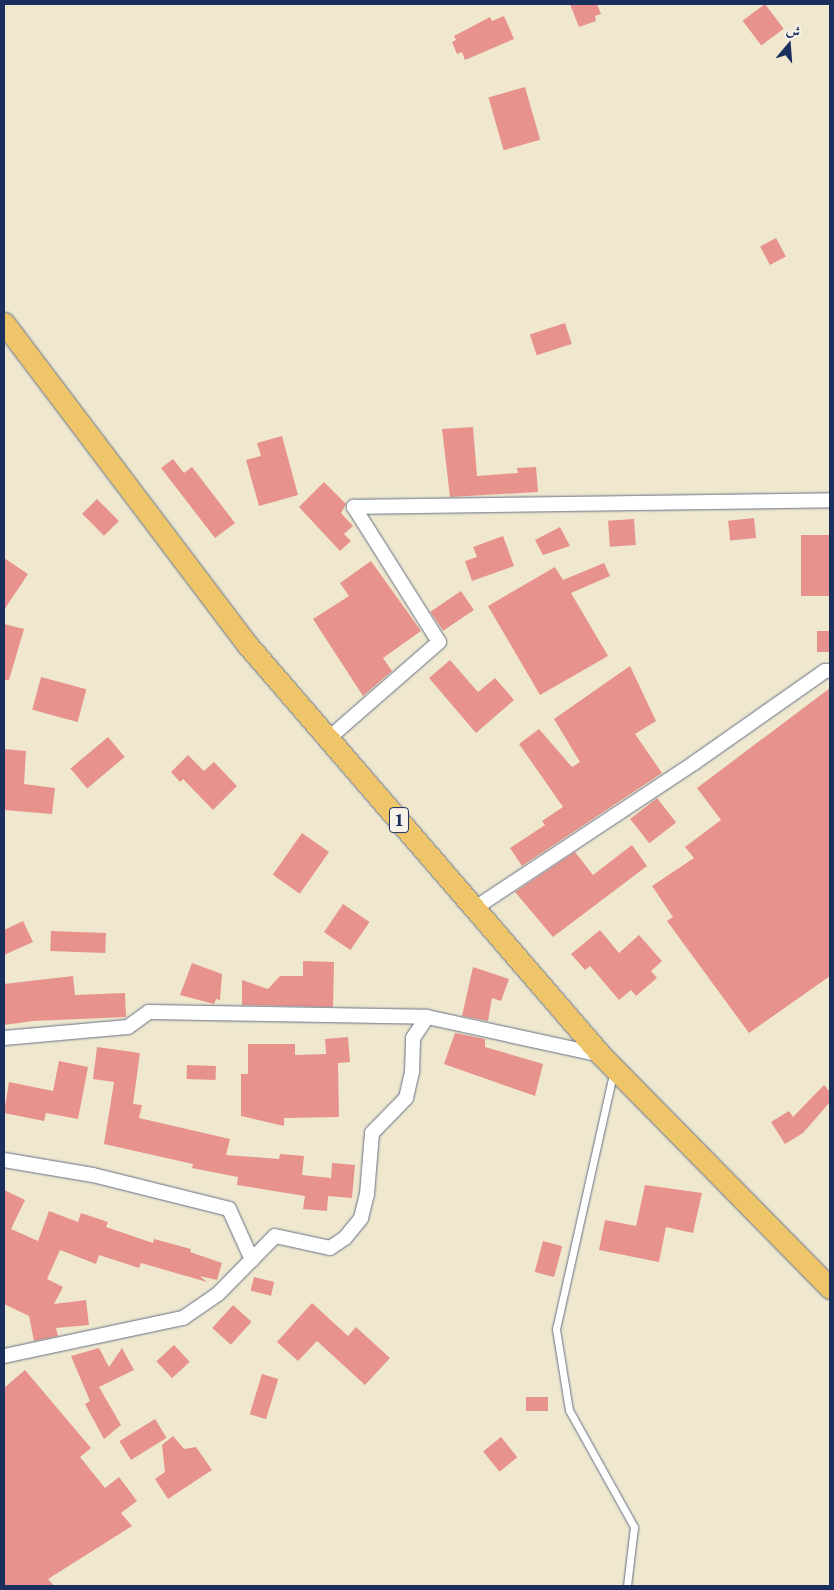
<!DOCTYPE html>
<html>
<head>
<meta charset="utf-8">
<style>
  body { margin:0 }
  #map { position:relative; width:834px; height:1590px; overflow:hidden; background:#efe8cf; font-family:"EB Garamond",Amiri,serif }
  div>[style] { position:absolute }
  .building>* { inset:0; background:#e7928c; transform-origin:0 0 }
  .roads { filter:drop-shadow(0 0 1px #657086) drop-shadow(0 0 1px #657086) }
  .lane>* { height:7px; margin:-3.5px; padding:0 3.5px; transform-origin:3.5px; border-radius:3.5px; background:#fff }
  .street>* { height:14px; margin:-7px; padding:0 7px; transform-origin:7px; border-radius:7px; background:#fff }
  .primary>* { height:21px; margin:-10.5px; padding:0 10.5px; transform-origin:10.5px; border-radius:10.5px; background:#eec569 }
  span { translate:-50% -50%; white-space:nowrap; text-align:center; line-height:1.15; -webkit-text-stroke:5px #f7f3e8; paint-order:stroke }
  .shield-label span { padding:1px 4px; background:#f7f3e8; border:1px solid; border-radius:4px; -webkit-text-stroke-width:0 }
  .shield-label { font-size:19px; color:#1b2f5e; font-weight:700 }
  .frame { position:absolute; inset:0; border:5px solid #1b2f5e; pointer-events:none }
  .north { position:absolute; left:764px; top:20px; width:50px; height:50px; -webkit-text-stroke:4px #f7f3e8; paint-order:stroke; rotate:18deg; font-size:14px; font-weight:700; line-height:20px; text-align:center; color:#1b2f5e }
  .north::after { content:''; display:block; margin:auto; width:18px; height:22px; background:#1b2f5e; clip-path:polygon(50% 0,100% 100%,50% 72%,0 100%) }
</style>
</head>
<body>
<div id="map">
  <div class="building">
    <i style="clip-path:polygon(570px 4px,597px 4px,601px 14px,595px 16px,596px 21px,579px 27px)"></i>
    <i style="left:765px;top:4px;width:31px;height:28px;rotate:53deg"></i>
    <i style="clip-path:polygon(504px 16px,514px 39px,465px 60px,462px 52px,457px 54px,452px 42px,456px 40px,454px 36px,490px 17px,492px 21px)"></i>
    <i style="left:525px;top:87px;width:55px;height:38px;rotate:74deg"></i>
    <i style="left:776px;top:238px;width:21px;height:18px;rotate:62deg"></i>
    <i style="left:565px;top:323px;width:22px;height:37px;rotate:72deg"></i>
    <i style="clip-path:polygon(473px 427px,477px 476px,518px 473px,517px 468px,536px 467px,538px 492px,450px 497px,442px 429px)"></i>
    <i style="clip-path:polygon(282px 436px,298px 495px,259px 506px,246px 460px,261px 456px,257px 443px)"></i>
    <i style="clip-path:polygon(173px 459px,184px 473px,192px 467px,235px 523px,215px 538px,161px 468px)"></i>
    <i style="clip-path:polygon(324px 482px,346px 504px,341px 513px,353px 526px,344px 534px,351px 541px,340px 551px,299px 507px)"></i>
    <i style="left:97px;top:499px;width:31px;height:21px;rotate:45deg"></i>
    <i style="left:754px;top:518px;width:20px;height:26px;rotate:84deg"></i>
    <i style="left:634px;top:519px;width:26px;height:26px;rotate:86deg"></i>
    <i style="clip-path:polygon(560px 527px,570px 546px,543px 555px,535px 540px)"></i>
    <i style="left:830px;top:535px;width:61px;height:29px;rotate:90deg"></i>
    <i style="clip-path:polygon(503px 536px,514px 566px,472px 581px,465px 561px,477px 557px,473px 547px)"></i>
    <i style="clip-path:polygon(4px 558px,28px 574px,4px 610px)"></i>
    <i style="clip-path:polygon(371px 561px,421px 631px,383px 658px,392px 671px,363px 696px,313px 619px,349px 596px,340px 583px)"></i>
    <i style="clip-path:polygon(604px 563px,610px 576px,571px 593px,608px 656px,540px 695px,488px 606px,555px 567px,563px 580px)"></i>
    <i style="left:461px;top:591px;width:23px;height:37px;rotate:56deg"></i>
    <i style="clip-path:polygon(4px 624px,24px 629px,9px 680px,4px 680px)"></i>
    <i style="left:817px;top:631px;width:13px;height:21px"></i>
    <i style="clip-path:polygon(450px 660px,478px 692px,495px 678px,514px 700px,476px 733px,429px 678px)"></i>
    <i style="clip-path:polygon(630px 666px,656px 721px,635px 734px,662px 773px,522px 866px,510px 848px,545px 825px,542px 821px,563px 807px,519px 744px,539px 729px,572px 767px,580px 762px,554px 719px)"></i>
    <i style="left:41px;top:677px;width:47px;height:34px;rotate:15deg"></i>
    <i style="clip-path:polygon(830px 688px,830px 976px,749px 1033px,667px 921px,673px 917px,652px 886px,694px 858px,685px 847px,721px 820px,697px 788px)"></i>
    <i style="left:108px;top:737px;width:26px;height:49px;rotate:50deg"></i>
    <i style="clip-path:polygon(4px 749px,26px 751px,24px 784px,55px 788px,52px 814px,4px 810px)"></i>
    <i style="clip-path:polygon(188px 755px,204px 771px,214px 762px,237px 786px,213px 810px,183px 779px,180px 782px,171px 772px)"></i>
    <i style="left:657px;top:798px;width:31px;height:34px;rotate:52deg"></i>
    <i style="left:302px;top:833px;width:33px;height:51px;rotate:35deg"></i>
    <i style="clip-path:polygon(632px 845px,647px 866px,553px 937px,515px 892px,575px 852px,593px 875px)"></i>
    <i style="left:343px;top:904px;width:32px;height:34px;rotate:34deg"></i>
    <i style="clip-path:polygon(23px 921px,33px 942px,4px 955px,4px 930px)"></i>
    <i style="clip-path:polygon(600px 930px,619px 953px,639px 935px,662px 961px,651px 971px,657px 978px,636px 996px,631px 990px,619px 1000px,590px 966px,585px 970px,571px 954px)"></i>
    <i style="left:51px;top:931px;width:55px;height:20px;rotate:2deg"></i>
    <i style="clip-path:polygon(303px 961px,334px 962px,333px 1007px,242px 1005px,242px 980px,268px 989px,280px 976px,303px 976px)"></i>
    <i style="clip-path:polygon(192px 963px,222px 974px,220px 1000px,216px 999px,214px 1004px,180px 995px)"></i>
    <i style="clip-path:polygon(473px 967px,509px 979px,501px 1001px,492px 998px,488px 1021px,462px 1016px)"></i>
    <i style="clip-path:polygon(73px 976px,75px 995px,125px 993px,126px 1017px,33px 1021px,4px 1025px,4px 984px)"></i>
    <i style="clip-path:polygon(455px 1033px,485px 1039px,485px 1047px,543px 1064px,535px 1096px,444px 1064px)"></i>
    <i style="clip-path:polygon(348px 1037px,350px 1062px,338px 1063px,339px 1117px,284px 1118px,284px 1126px,241px 1116px,241px 1074px,248px 1074px,248px 1044px,295px 1044px,295px 1055px,326px 1054px,325px 1039px)"></i>
    <i style="clip-path:polygon(97px 1047px,140px 1053px,133px 1104px,142px 1105px,139px 1118px,230px 1139px,226px 1155px,279px 1159px,280px 1154px,304px 1156px,302px 1175px,331px 1178px,332px 1163px,355px 1165px,352px 1198px,328px 1196px,327px 1211px,303px 1209px,305px 1196px,237px 1185px,238px 1177px,192px 1168px,193px 1164px,104px 1144px,114px 1082px,93px 1079px)"></i>
    <i style="clip-path:polygon(59px 1061px,88px 1067px,78px 1119px,46px 1113px,44px 1121px,4px 1113px,9px 1082px,53px 1091px)"></i>
    <i style="left:187px;top:1065px;width:29px;height:14px;rotate:2deg"></i>
    <i style="clip-path:polygon(824px 1085px,830px 1092px,830px 1102px,803px 1133px,785px 1144px,771px 1122px,789px 1111px,793px 1117px)"></i>
    <i style="clip-path:polygon(645px 1185px,702px 1193px,693px 1233px,666px 1227px,659px 1262px,599px 1250px,605px 1220px,636px 1226px)"></i>
    <i style="clip-path:polygon(4px 1190px,25px 1200px,11px 1229px,38px 1241px,49px 1211px,78px 1222px,81px 1213px,108px 1222px,106px 1227px,153px 1243px,154px 1239px,191px 1249px,190px 1252px,222px 1263px,217px 1280px,200px 1276px,207px 1282px,141px 1263px,139px 1268px,99px 1255px,96px 1264px,60px 1250px,47px 1279px,63px 1287px,54px 1304px,86px 1300px,89px 1325px,56px 1328px,58px 1336px,34px 1341px,29px 1316px,4px 1304px)"></i>
    <i style="left:543px;top:1241px;width:20px;height:32px;rotate:15deg"></i>
    <i style="left:254px;top:1277px;width:21px;height:14px;rotate:14deg"></i>
    <i style="clip-path:polygon(312px 1303px,348px 1336px,356px 1327px,390px 1358px,365px 1385px,317px 1341px,298px 1361px,277px 1342px)"></i>
    <i style="left:233px;top:1305px;width:25px;height:31px;rotate:42deg"></i>
    <i style="left:174px;top:1345px;width:23px;height:24px;rotate:47deg"></i>
    <i style="clip-path:polygon(99px 1348px,109px 1367px,122px 1348px,134px 1370px,99px 1387px,121px 1425px,104px 1439px,85px 1404px,90px 1401px,71px 1356px)"></i>
    <i style="clip-path:polygon(25px 1370px,91px 1448px,80px 1457px,105px 1488px,119px 1477px,137px 1501px,121px 1513px,132px 1526px,48px 1579px,54px 1586px,4px 1586px,4px 1388px)"></i>
    <i style="left:262px;top:1374px;width:17px;height:42px;rotate:17deg"></i>
    <i style="left:548px;top:1397px;width:14px;height:22px;rotate:90deg"></i>
    <i style="left:155px;top:1419px;width:22px;height:42px;rotate:58deg"></i>
    <i style="clip-path:polygon(173px 1436px,184px 1449px,196px 1447px,212px 1470px,168px 1499px,155px 1479px,165px 1472px,162px 1445px)"></i>
    <i style="left:501px;top:1437px;width:26px;height:23px;rotate:51deg"></i>
  </div>
  <div class="roads">
    <div class="lane">
      <i style="left:613px;top:1074px;width:261px;rotate:102.6deg"></i>
      <i style="left:556px;top:1329px;width:82px;rotate:80.9deg"></i>
      <i style="left:569px;top:1410px;width:134px;rotate:60.9deg"></i>
      <i style="left:634px;top:1527px;width:59px;rotate:96.8deg"></i>
    </div>
    <div class="street">
      <i style="left:329px;top:738px;width:146px;rotate:-41.1deg"></i>
      <i style="left:439px;top:642px;width:160px;rotate:-122.2deg"></i>
      <i style="left:354px;top:507px;width:476px;rotate:-0.8deg"></i>
      <i style="left:475px;top:908px;width:263px;rotate:-33.5deg"></i>
      <i style="left:694px;top:763px;width:160px;rotate:-35.1deg"></i>
      <i style="left:825px;top:671px;width:5px"></i>
      <i style="left:4px;top:1038px;width:124px;rotate:-5.1deg"></i>
      <i style="left:128px;top:1027px;width:26px;rotate:-36deg"></i>
      <i style="left:149px;top:1012px;width:278px;rotate:1deg"></i>
      <i style="left:427px;top:1017px;width:178px;rotate:12.3deg"></i>
      <i style="left:4px;top:1160px;width:90px;rotate:9.6deg"></i>
      <i style="left:93px;top:1175px;width:140px;rotate:14deg"></i>
      <i style="left:229px;top:1209px;width:56px;rotate:65.7deg"></i>
      <i style="left:4px;top:1356px;width:183px;rotate:-12deg"></i>
      <i style="left:183px;top:1318px;width:42px;rotate:-34.4deg"></i>
      <i style="left:218px;top:1294px;width:81px;rotate:-45.5deg"></i>
      <i style="left:275px;top:1236px;width:56px;rotate:12.3deg"></i>
      <i style="left:330px;top:1248px;width:18px;rotate:-34deg"></i>
      <i style="left:345px;top:1238px;width:26px;rotate:-51deg"></i>
      <i style="left:361px;top:1218px;width:25px;rotate:-76deg"></i>
      <i style="left:367px;top:1194px;width:61px;rotate:-85.3deg"></i>
      <i style="left:372px;top:1133px;width:49px;rotate:-45.8deg"></i>
      <i style="left:406px;top:1098px;width:28px;rotate:-77deg"></i>
      <i style="left:412px;top:1071px;width:33px;rotate:-88deg"></i>
      <i style="left:413px;top:1038px;width:25px;rotate:-56deg"></i>
    </div>
    <div class="primary">
      <i style="left:4px;top:323px;width:400px;rotate:52.9deg"></i>
      <i style="left:245px;top:642px;width:545px;rotate:49.24deg"></i>
      <i style="left:601px;top:1055px;width:327px;rotate:45.5deg"></i>
    </div>
  </div>
  <div class="shield-label">
    <span style="left:399px;top:820px">1</span>
  </div>
  <div class="frame"></div>
  <div class="north">ش</div>
</div>
</body>
</html>
